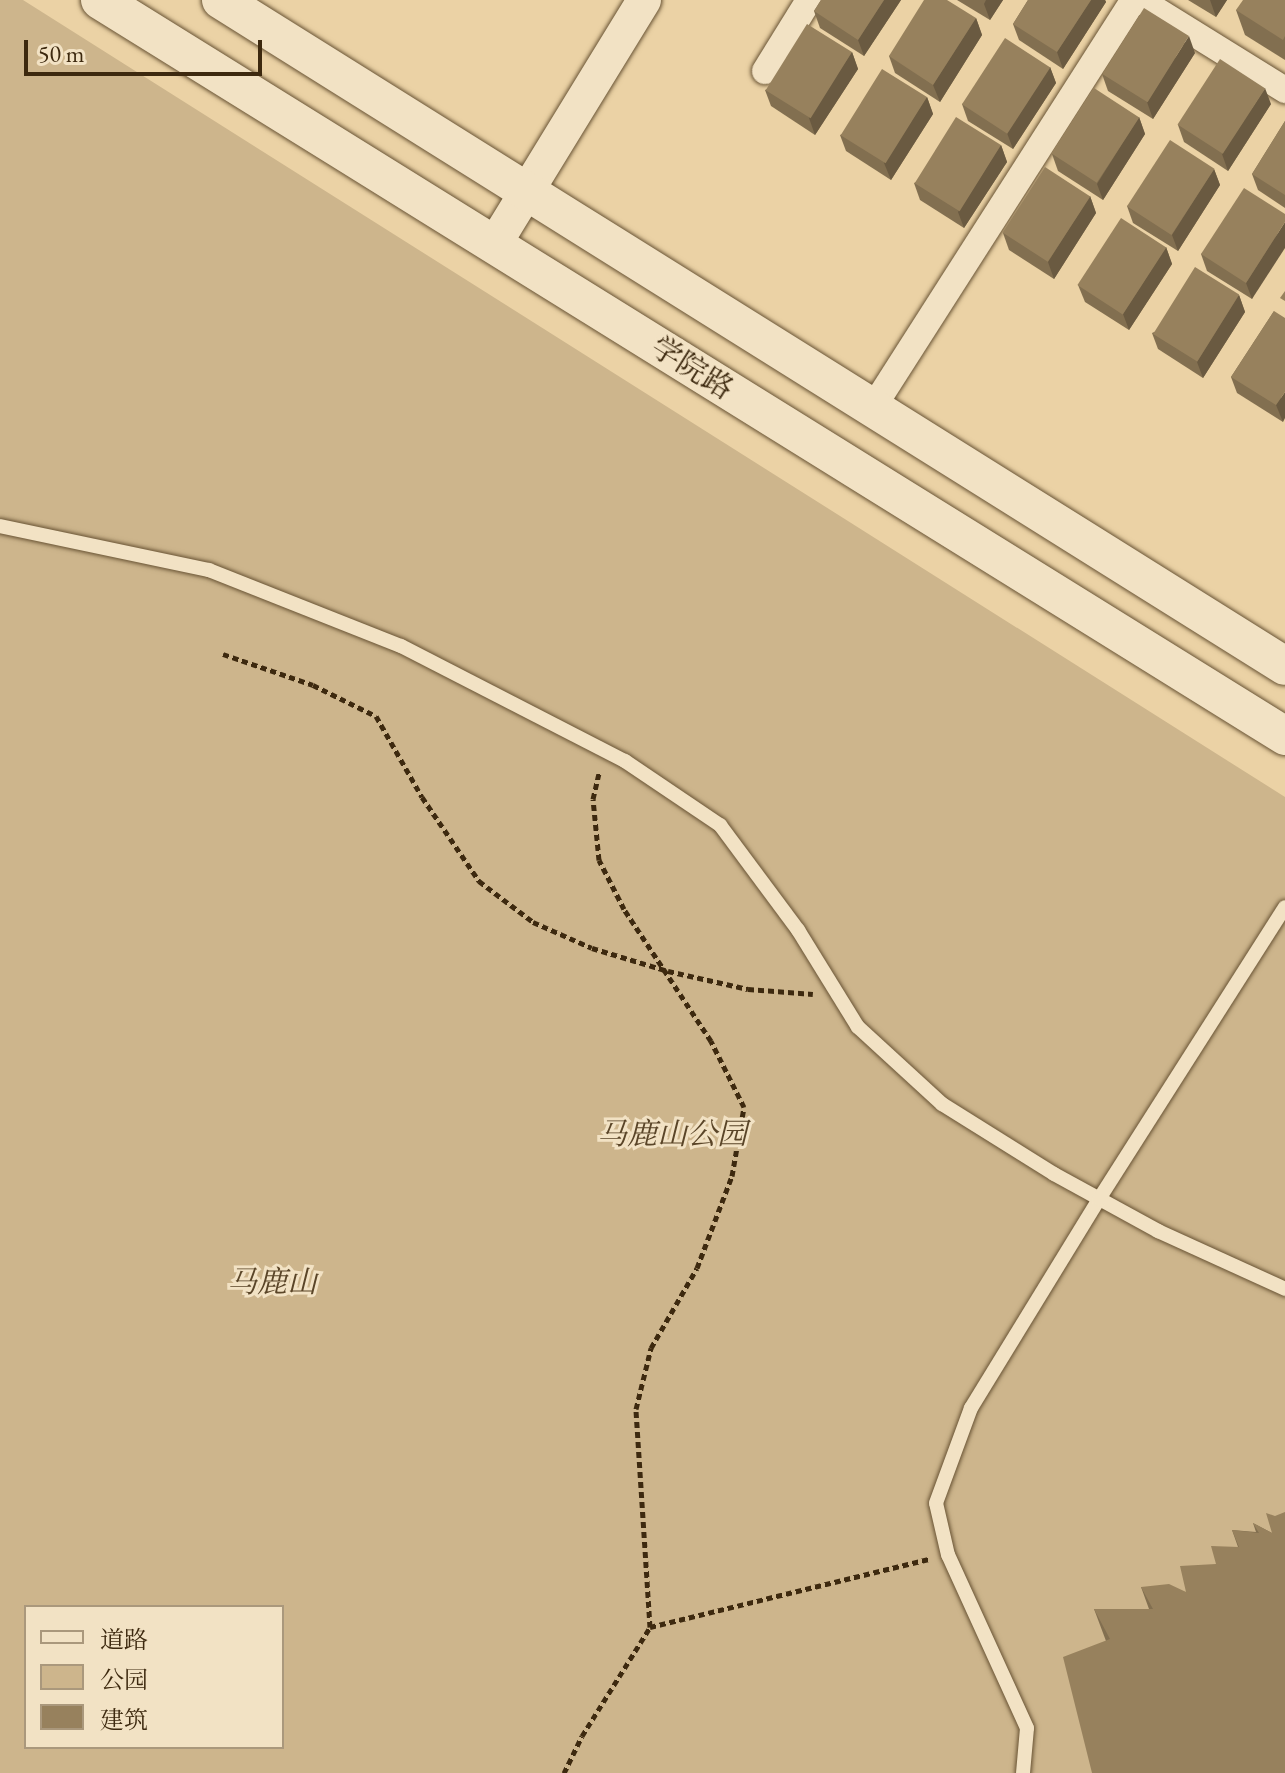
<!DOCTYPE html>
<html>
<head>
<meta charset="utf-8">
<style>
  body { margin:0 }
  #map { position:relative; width:1285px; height:1773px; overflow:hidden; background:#ebd2a5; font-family:"EB Garamond","Noto Serif SC",serif }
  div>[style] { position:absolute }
  .green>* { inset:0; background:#cdb58c }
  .path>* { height:5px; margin-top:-2.5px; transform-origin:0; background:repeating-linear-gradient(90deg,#3d290f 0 6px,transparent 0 10px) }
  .roads { filter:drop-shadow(0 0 2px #685334) drop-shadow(0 0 2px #685334) }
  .service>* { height:14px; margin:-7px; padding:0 7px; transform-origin:7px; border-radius:7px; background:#f2e2c4 }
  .minor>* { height:26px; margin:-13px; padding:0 13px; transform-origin:13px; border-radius:13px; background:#f2e2c4 }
  .tertiary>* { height:34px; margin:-17px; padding:0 17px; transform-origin:17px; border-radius:17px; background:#f2e2c4 }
  .secondary>* { height:38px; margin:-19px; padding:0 19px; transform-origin:19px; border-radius:19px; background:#f2e2c4 }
  .wall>* { inset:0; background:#826f50 }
  .shaded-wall>* { inset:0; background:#6a5a41 }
  .building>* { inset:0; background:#97815d; transform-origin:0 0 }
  span { translate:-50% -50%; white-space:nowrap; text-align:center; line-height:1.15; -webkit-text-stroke:6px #f2e2c4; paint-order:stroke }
  .street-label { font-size:30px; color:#3d290f }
  .park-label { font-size:30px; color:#5a4528; font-style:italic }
  .legend { position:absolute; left:24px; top:1605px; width:260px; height:144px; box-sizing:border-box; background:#f2e2c4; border:2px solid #aa987c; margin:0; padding:10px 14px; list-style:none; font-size:24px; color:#3d290f }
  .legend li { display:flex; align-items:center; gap:16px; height:40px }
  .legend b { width:40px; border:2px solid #aa987c }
  .scale { position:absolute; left:24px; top:40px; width:238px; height:36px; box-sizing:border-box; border:4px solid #3d290f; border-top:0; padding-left:10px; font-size:24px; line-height:28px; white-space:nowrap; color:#3d290f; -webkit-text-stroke:6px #f2e2c4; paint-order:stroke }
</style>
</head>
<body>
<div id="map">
  <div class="green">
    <i style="clip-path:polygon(evenodd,0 0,23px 0,1285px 797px,1285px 1773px,0 1773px,0 0,26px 1607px,282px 1607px,282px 1747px,26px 1747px,26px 1607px)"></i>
  </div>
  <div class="path">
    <i style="left:223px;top:654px;width:95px;rotate:19deg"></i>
    <i style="left:313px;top:685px;width:70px;rotate:26.2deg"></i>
    <i style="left:376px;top:716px;width:93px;rotate:60.4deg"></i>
    <i style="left:422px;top:797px;width:102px;rotate:55.8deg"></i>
    <i style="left:479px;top:881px;width:68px;rotate:37.2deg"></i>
    <i style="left:533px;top:922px;width:64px;rotate:23.8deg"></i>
    <i style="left:592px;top:948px;width:79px;rotate:16.8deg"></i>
    <i style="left:668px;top:971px;width:82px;rotate:12.7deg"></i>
    <i style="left:748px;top:989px;width:65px;rotate:4.4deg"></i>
    <i style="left:650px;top:1627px;width:287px;rotate:-13.7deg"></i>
    <i style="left:564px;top:1773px;width:41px;rotate:-64.1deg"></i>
    <i style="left:582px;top:1736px;width:128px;rotate:-58deg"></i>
    <i style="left:650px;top:1627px;width:218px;rotate:-93.7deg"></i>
    <i style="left:636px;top:1409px;width:63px;rotate:-76.2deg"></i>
    <i style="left:651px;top:1348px;width:92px;rotate:-60.1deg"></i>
    <i style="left:697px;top:1268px;width:98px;rotate:-69.2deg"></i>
    <i style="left:732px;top:1176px;width:70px;rotate:-80.1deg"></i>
    <i style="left:744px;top:1107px;width:74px;rotate:-116.6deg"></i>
    <i style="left:711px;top:1041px;width:158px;rotate:-123.4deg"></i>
    <i style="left:624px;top:909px;width:55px;rotate:-117deg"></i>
    <i style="left:599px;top:860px;width:61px;rotate:-95.6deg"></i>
    <i style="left:593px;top:799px;width:27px;rotate:-77deg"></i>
  </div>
  <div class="roads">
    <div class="service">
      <i style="left:0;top:526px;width:214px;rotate:11.9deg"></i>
      <i style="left:209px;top:570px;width:206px;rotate:21.6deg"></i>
      <i style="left:401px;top:646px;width:252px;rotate:27.2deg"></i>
      <i style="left:625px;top:761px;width:115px;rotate:34deg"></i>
      <i style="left:720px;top:825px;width:131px;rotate:53.4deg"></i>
      <i style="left:798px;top:930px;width:114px;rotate:58.3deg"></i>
      <i style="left:858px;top:1027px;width:114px;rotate:42.5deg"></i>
      <i style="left:942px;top:1104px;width:132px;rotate:32deg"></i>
      <i style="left:1054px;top:1174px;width:119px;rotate:28.7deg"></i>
      <i style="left:1158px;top:1231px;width:140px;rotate:24.5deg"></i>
      <i style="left:1023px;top:1773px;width:45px;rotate:-84.9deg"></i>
      <i style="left:1027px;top:1728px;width:190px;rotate:-114.5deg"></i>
      <i style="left:948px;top:1555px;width:53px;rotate:-103deg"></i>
      <i style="left:936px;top:1503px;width:101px;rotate:-69.8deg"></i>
      <i style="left:971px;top:1408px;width:245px;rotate:-58.5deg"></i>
      <i style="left:1099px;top:1199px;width:346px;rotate:-57.5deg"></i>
    </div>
    <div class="minor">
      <i style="left:1140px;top:0;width:171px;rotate:31.8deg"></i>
      <i style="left:765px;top:71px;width:84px;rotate:-58.2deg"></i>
      <i style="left:872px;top:409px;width:486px;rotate:-57.4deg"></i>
    </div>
    <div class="tertiary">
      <i style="left:494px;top:245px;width:287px;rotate:-58.5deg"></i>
    </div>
    <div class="secondary">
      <i style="left:100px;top:0;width:1395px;rotate:31.84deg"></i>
      <i style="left:221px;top:0;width:1255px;rotate:32.04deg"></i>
    </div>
  </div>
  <div class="wall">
    <i style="clip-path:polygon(821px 0,901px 0,864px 56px,820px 28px,814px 11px)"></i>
    <i style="clip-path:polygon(957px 0,1003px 0,990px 20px)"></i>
    <i style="clip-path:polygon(1028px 0,1105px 0,1106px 2px,1063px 69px,1019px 40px,1013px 24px)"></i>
    <i style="clip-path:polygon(1188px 0,1227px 0,1216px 17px)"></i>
    <i style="clip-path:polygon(1285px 0,1285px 60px,1245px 35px,1236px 10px)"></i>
    <i style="clip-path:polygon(976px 18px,982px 35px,940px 102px,895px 73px,889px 56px)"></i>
    <i style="clip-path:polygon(852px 52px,858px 69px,815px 135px,771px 106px,765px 90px)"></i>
    <i style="clip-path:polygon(1195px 53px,1153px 119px,1108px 91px,1102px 74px)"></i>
    <i style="clip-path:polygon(1050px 67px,1056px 83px,1013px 149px,968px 121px,962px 104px)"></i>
    <i style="clip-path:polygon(927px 97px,933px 114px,891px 180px,846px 151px,840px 135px)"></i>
    <i style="clip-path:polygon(1271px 104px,1228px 171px,1184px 142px,1178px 125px)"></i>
    <i style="clip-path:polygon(1139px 117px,1145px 134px,1103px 200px,1058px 171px,1052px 154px)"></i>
    <i style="clip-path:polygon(1285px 121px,1285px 208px,1258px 190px,1252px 174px)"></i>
    <i style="clip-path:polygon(1001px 145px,1007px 162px,964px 228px,920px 200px,914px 183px)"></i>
    <i style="clip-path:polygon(1214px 169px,1220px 185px,1178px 251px,1133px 223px,1127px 206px)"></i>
    <i style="clip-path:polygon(1090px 196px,1096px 213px,1054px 279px,1009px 250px,1003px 233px)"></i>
    <i style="clip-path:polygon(1285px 214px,1252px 299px,1207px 271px,1201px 254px)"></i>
    <i style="clip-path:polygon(1166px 247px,1172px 264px,1129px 330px,1085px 302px,1078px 285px)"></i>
    <i style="clip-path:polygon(1239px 295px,1245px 312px,1203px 378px,1158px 349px,1152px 333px)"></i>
    <i style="clip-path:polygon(1274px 311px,1283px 422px,1237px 393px,1231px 377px)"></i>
    <i style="clip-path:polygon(1275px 1516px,1285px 1773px,1106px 1641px,1094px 1609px,1149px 1609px,1141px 1587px,1186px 1592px,1216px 1564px,1238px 1547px,1232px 1530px,1256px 1532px,1253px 1523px,1272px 1533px)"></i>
  </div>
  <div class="shaded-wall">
    <i style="clip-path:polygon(884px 0,901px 0,864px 56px,858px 40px)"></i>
    <i style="clip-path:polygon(986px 0,1003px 0,990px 20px,984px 4px)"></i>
    <i style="clip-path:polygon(1091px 0,1105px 0,1106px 2px,1063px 69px,1057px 52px)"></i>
    <i style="clip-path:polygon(1210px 0,1227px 0,1216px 17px)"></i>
    <i style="clip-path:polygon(976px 18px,982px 35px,940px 102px,933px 85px)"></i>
    <i style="clip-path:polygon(1189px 36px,1195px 53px,1153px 119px,1147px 102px)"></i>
    <i style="clip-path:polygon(852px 52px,858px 69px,815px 135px,809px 118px)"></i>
    <i style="clip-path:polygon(1050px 67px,1056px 83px,1013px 149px,1007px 133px)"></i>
    <i style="clip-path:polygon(1265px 88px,1271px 104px,1228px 171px,1222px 154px)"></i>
    <i style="clip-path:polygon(927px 97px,933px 114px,891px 180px,884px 163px)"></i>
    <i style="clip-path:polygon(1139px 117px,1145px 134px,1103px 200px,1097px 184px)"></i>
    <i style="clip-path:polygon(1001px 145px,1007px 162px,964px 228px,958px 212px)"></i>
    <i style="clip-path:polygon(1214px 169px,1220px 185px,1178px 251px,1172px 235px)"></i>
    <i style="clip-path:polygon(1090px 196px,1096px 213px,1054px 279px,1048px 262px)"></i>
    <i style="clip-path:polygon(1285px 222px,1285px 248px,1252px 299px,1246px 283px)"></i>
    <i style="clip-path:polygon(1166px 247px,1172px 264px,1129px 330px,1123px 314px)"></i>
    <i style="clip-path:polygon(1239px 295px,1245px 312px,1203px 378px,1197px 362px)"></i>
    <i style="clip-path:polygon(1285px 392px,1285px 418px,1283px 422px,1276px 405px)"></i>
  </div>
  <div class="building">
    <i style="clip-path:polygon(821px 0,884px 0,858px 40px,814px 11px)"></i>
    <i style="clip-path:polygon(924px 0,947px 0,976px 18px,933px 85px,889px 56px)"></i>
    <i style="clip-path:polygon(1028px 0,1091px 0,1057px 52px,1013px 24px)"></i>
    <i style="clip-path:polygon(1243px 0,1285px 0,1285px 36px,1283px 40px,1236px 10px)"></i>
    <i style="left:1144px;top:8px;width:53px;height:78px;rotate:32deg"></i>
    <i style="left:807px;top:24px;width:53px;height:78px;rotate:32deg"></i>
    <i style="left:1005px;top:38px;width:54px;height:79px;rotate:33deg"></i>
    <i style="left:1220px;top:59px;width:54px;height:78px;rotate:33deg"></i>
    <i style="left:882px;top:69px;width:53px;height:78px;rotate:32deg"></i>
    <i style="left:1094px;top:88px;width:54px;height:78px;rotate:33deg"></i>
    <i style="left:956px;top:117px;width:53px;height:78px;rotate:32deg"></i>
    <i style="clip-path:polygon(1285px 121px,1285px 195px,1252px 174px)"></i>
    <i style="left:1170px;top:140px;width:53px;height:79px;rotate:33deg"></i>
    <i style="left:1045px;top:167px;width:54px;height:78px;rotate:33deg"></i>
    <i style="clip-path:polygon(1244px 188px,1285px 214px,1285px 222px,1246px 283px,1201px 254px)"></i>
    <i style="left:1121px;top:218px;width:54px;height:80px;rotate:33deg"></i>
    <i style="left:1195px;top:267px;width:52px;height:79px;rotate:32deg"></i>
    <i style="clip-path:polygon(1285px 291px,1285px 301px,1280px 298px)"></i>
    <i style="clip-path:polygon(1274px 311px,1285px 318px,1285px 392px,1276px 405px,1231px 377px)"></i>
    <i style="clip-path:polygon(1285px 1512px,1285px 1773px,1092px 1773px,1063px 1657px,1110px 1639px,1094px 1609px,1153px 1609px,1141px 1587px,1169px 1584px,1186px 1592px,1180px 1566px,1216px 1564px,1211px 1546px,1239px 1547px,1232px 1530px,1259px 1533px,1253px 1523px,1272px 1533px,1266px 1513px,1275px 1516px)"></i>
  </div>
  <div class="street-label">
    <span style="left:692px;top:368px;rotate:32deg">学院路</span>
  </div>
  <div class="park-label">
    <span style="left:672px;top:1134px">马鹿山公园</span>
    <span style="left:272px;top:1282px">马鹿山</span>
  </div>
  <ul class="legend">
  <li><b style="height:10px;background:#f2e2c4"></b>道路</li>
  <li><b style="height:22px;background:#cdb58c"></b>公园</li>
  <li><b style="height:22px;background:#97815d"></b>建筑</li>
  </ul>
  <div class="scale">50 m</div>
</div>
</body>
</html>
